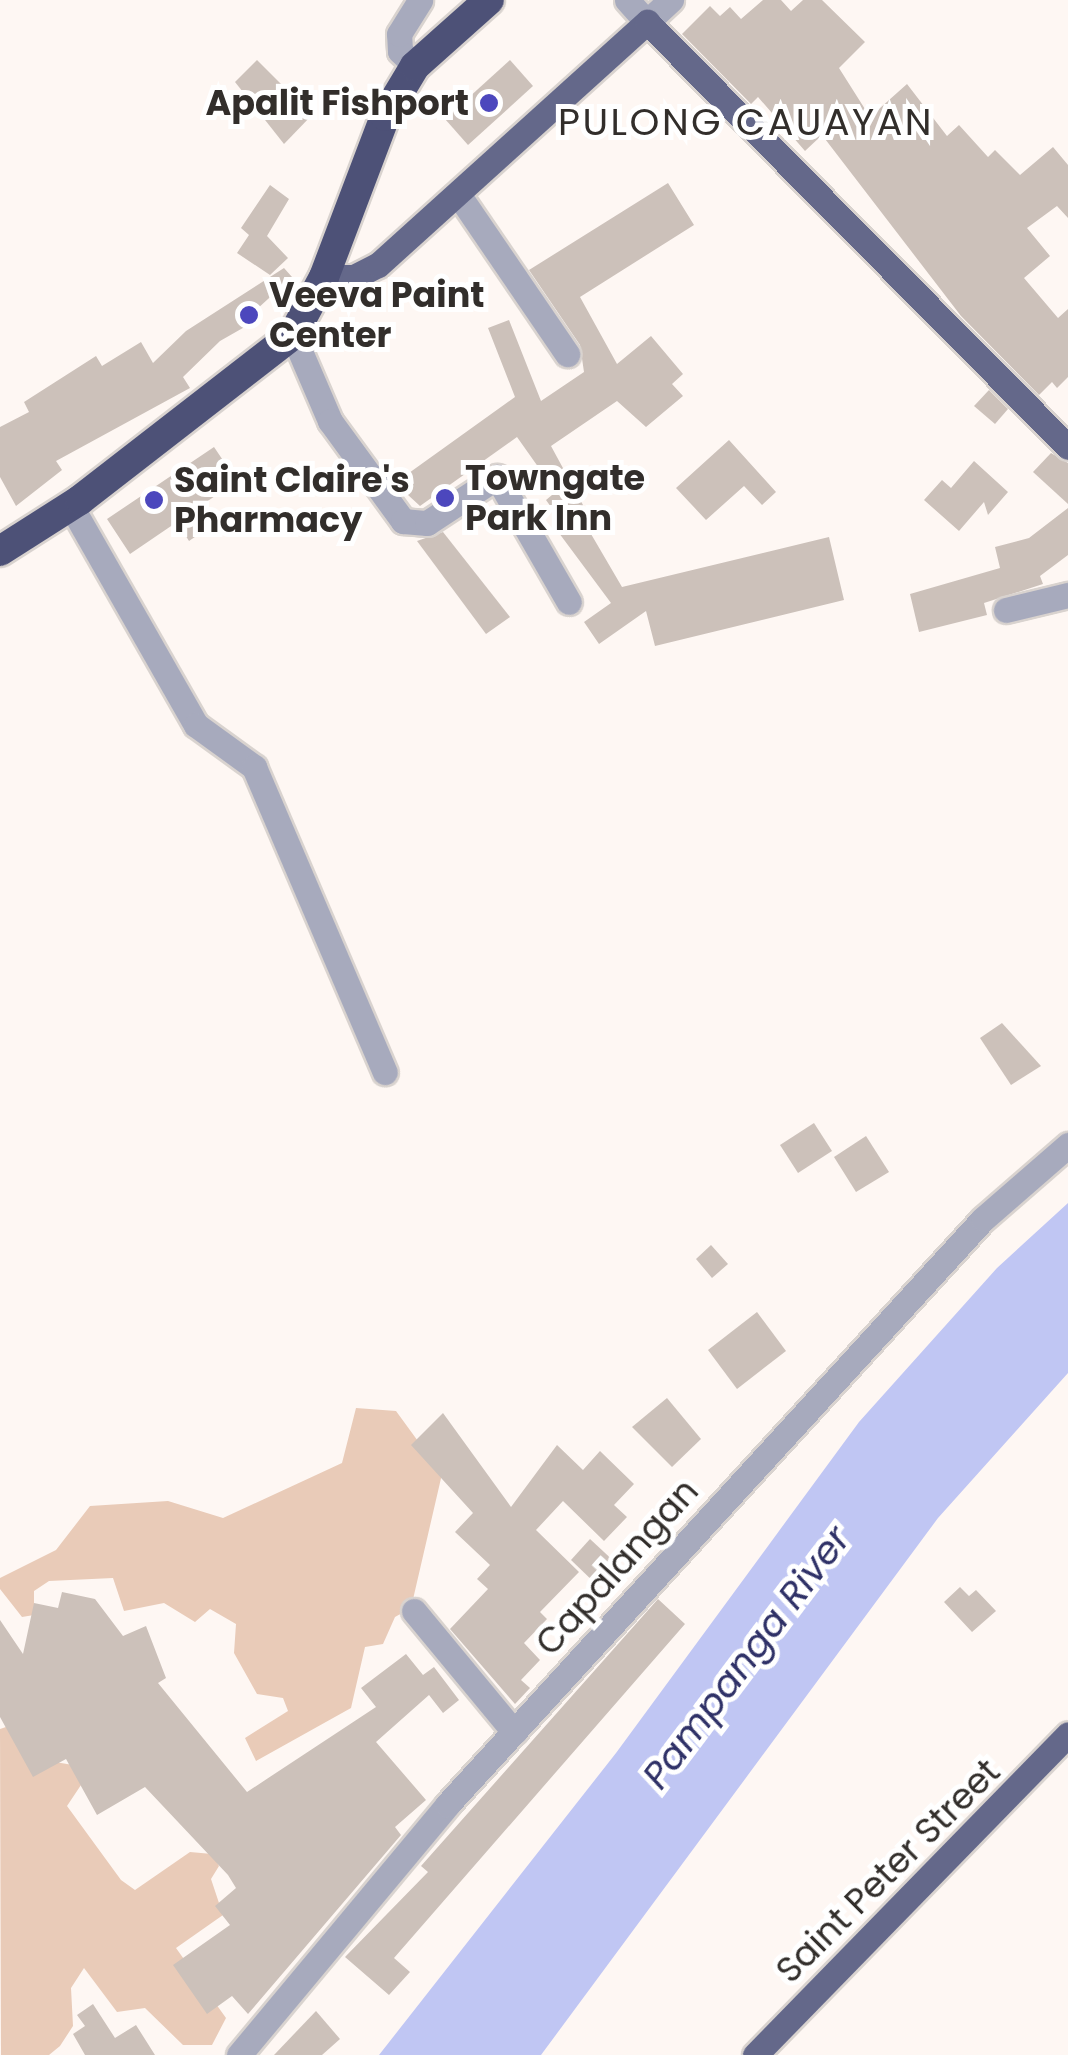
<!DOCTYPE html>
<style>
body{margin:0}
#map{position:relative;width:1068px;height:2055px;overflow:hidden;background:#fef7f3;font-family:Poppins,sans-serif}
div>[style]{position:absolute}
.green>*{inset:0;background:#e9cbb8}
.water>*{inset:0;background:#c0c6f3}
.building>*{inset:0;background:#ccc1ba}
.roads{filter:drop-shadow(2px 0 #d9d3cf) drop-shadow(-2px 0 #d9d3cf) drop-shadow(0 2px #d9d3cf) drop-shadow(0 -2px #d9d3cf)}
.minor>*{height:25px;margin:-12.5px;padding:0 12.5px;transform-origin:12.5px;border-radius:12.5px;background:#a7aabd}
.major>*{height:25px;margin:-12.5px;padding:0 12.5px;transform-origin:12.5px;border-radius:12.5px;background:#64688a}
.highway>*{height:30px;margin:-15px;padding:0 15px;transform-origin:15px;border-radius:15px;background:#4d5177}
.dots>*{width:28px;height:28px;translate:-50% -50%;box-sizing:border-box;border:5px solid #fff;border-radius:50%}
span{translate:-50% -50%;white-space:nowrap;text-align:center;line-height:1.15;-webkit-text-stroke:10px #fff;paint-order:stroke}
.poi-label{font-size:35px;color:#322e2b;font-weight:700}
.right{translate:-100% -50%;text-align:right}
.left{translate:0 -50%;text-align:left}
.street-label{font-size:35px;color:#322e2b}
.neighbourhood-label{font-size:38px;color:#322e2b;letter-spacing:2.5px}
.water-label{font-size:38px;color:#2f3167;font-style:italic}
</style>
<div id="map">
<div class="green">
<div style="clip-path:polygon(356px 1408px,396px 1411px,442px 1474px,411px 1608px,395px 1617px,383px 1644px,365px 1647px,351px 1708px,256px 1761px,245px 1738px,288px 1711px,283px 1698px,257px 1694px,234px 1653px,236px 1624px,210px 1609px,195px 1622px,164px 1603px,124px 1611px,113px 1578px,49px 1581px,34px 1591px,34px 1615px,22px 1617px,0 1589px,0 1578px,56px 1550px,90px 1506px,168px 1501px,223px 1518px,342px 1463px)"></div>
<div style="clip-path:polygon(12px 1725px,49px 1761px,73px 1765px,81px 1785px,67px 1806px,121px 1880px,135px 1890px,190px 1852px,212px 1854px,219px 1866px,211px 1879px,223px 1915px,176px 1948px,226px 2018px,212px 2045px,183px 2045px,145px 2008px,117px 2012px,84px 1968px,71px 1988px,73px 2026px,60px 2046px,49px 2055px,1px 2055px,0 1729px)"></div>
</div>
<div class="water">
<div style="clip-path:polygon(1068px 1203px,1068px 1373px,938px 1518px,541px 2055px,379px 2055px,616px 1753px,859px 1422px,997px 1268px)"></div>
</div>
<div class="building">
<div style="clip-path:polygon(763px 0,781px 0,791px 11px,803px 0,822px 0,865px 42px,839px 68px,870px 117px,907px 84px,947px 136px,959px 125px,988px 157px,995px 150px,1020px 175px,1053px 147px,1068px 165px,1068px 218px,1057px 206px,1027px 228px,1050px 256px,1024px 278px,1058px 318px,1068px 309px,1068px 377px,1057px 388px,1052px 382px,1039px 395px,961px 316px,822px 135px,805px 151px,758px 97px,751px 104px,682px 34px,710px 6px,720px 16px,730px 7px,741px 19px)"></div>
<div style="clip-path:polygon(257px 60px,312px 115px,284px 144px,235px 82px)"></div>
<div style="clip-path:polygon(510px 60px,533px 86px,468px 145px,445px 119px)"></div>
<div style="clip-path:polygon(668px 183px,694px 225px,580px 297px,617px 364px,651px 336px,683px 374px,672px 384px,683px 396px,646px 427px,617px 401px,551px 446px,583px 505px,577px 510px,622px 587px,829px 537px,844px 600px,655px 646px,646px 611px,599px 644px,584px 622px,611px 603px,556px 529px,563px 524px,546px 500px,552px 495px,546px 478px,517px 437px,420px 506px,395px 483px,515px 397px,488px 328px,509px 320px,541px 401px,584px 372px,580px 345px,529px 270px)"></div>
<div style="clip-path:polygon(270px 185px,289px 199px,267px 236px,288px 258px,270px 275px,237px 253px,249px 235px,241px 228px)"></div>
<div style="clip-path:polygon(284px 268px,292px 277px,256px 310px,262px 317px,220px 341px,183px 377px,190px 388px,56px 461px,62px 470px,16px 506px,0 477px,0 427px,29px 412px,24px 402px,96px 356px,102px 366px,141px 342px,153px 363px,186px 331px)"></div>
<div style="clip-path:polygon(989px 390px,1008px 409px,995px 424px,974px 406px)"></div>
<div style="clip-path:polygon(729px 440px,776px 492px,762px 505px,744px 486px,706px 520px,676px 488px)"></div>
<div style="clip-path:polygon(214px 447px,237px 481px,196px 509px,208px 528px,189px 541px,177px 522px,130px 554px,107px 519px)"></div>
<div style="clip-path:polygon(1051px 453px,1068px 463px,1068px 504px,1033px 472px)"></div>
<div style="clip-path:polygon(974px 461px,1008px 492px,988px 515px,984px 502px,959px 531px,924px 500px,942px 480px,951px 488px)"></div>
<div style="clip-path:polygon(1068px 508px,1068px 555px,1040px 576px,1043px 584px,984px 603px,987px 615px,919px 632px,910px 594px,1000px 568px,995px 547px,1029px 538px)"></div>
<div style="clip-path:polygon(443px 532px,510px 617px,486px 634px,417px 541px)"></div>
<div style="clip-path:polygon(1002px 1023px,1041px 1066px,1011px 1085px,980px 1038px)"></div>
<div style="clip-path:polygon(814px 1123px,832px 1151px,798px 1173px,780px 1145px)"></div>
<div style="clip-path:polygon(866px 1136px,889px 1172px,856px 1192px,834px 1157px)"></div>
<div style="clip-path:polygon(711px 1245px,728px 1264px,712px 1278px,696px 1259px)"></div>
<div style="clip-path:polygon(757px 1312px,786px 1351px,737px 1389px,708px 1350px)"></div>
<div style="clip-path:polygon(667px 1398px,701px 1439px,672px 1467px,632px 1427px)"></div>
<div style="clip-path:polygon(443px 1413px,511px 1507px,557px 1445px,583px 1470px,600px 1451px,634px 1484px,614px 1505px,627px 1517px,604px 1541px,563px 1501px,536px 1530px,579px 1572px,540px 1612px,547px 1619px,524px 1643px,540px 1660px,521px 1680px,530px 1688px,515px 1704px,450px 1629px,488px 1589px,477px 1579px,490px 1565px,455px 1532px,473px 1513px,411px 1445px)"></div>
<div style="clip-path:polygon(590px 1539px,618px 1565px,598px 1586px,571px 1560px)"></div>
<div style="clip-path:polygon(960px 1587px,969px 1596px,976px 1590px,996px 1611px,972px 1632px,944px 1602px)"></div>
<div style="clip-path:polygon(62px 1592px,95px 1599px,123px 1636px,146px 1626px,166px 1678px,158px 1683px,247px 1792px,376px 1707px,361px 1688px,406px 1654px,423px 1675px,434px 1667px,459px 1700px,443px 1713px,429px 1695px,376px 1742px,426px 1800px,395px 1827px,401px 1835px,248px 2014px,232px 1996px,207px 2014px,173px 1965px,230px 1925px,215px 1906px,236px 1888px,228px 1875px,145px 1787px,97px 1815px,66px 1759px,33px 1777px,0 1717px,0 1620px,23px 1654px,34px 1603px,58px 1608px)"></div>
<div style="clip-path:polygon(658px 1599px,685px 1624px,394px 1958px,410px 1972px,389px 1995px,345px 1957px,428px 1872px,421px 1866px)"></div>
<div style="clip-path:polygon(93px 2004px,115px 2038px,136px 2025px,155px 2055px,85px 2055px,73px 2034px,85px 2026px,77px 2015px)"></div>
<div style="clip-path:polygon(316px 2011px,340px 2039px,322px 2055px,274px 2055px)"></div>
</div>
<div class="roads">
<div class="minor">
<div style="left:627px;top:0;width:30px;rotate:48deg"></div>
<div style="left:647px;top:22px;width:33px;rotate:-43deg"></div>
<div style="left:415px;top:66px;width:21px;rotate:-135deg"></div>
<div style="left:400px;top:51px;width:17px;rotate:-93deg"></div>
<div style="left:399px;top:34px;width:40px;rotate:-58deg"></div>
<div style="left:458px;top:194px;width:194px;rotate:55.7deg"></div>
<div style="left:293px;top:335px;width:94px;rotate:66.7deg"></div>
<div style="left:330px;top:421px;width:124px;rotate:53.9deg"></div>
<div style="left:403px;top:521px;width:24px;rotate:5deg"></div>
<div style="left:427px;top:523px;width:84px;rotate:-33.3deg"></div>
<div style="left:497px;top:477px;width:144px;rotate:60.1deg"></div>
<div style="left:71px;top:506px;width:252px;rotate:60.3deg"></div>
<div style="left:196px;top:725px;width:72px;rotate:35.9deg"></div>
<div style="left:254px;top:767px;width:332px;rotate:66.8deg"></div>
<div style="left:1006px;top:610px;width:64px;rotate:-13.6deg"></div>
<div style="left:414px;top:1611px;width:157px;rotate:50.4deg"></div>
<div style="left:239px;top:2055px;width:325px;rotate:-50.2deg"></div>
<div style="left:447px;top:1805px;width:794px;rotate:-47.55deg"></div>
<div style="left:983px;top:1219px;width:113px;rotate:-41deg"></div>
</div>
<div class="major">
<div style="left:324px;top:277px;width:30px"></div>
<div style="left:354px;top:277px;width:27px;rotate:-27deg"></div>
<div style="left:378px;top:265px;width:363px;rotate:-42.1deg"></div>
<div style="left:647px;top:22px;width:598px;rotate:45.27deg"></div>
<div style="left:755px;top:2055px;width:448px;rotate:-45.7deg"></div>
</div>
<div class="highway">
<div style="left:0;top:551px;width:95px;rotate:-32.5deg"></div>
<div style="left:80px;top:500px;width:269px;rotate:-37.8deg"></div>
<div style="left:293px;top:335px;width:66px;rotate:-61.9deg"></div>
<div style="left:324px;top:277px;width:172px;rotate:-69.2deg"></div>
<div style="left:385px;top:116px;width:58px;rotate:-59deg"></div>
<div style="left:415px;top:66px;width:99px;rotate:-41.7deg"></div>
</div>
</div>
<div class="dots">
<div style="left:489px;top:103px;background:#4c47bd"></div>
<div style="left:249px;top:315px;background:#4c47bd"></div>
<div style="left:445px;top:498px;background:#4c47bd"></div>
<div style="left:154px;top:500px;background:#4c47bd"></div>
</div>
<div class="poi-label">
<span class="right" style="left:469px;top:103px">Apalit Fishport</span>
<span class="left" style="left:269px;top:315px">Veeva Paint<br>Center</span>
<span class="left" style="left:465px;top:498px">Towngate<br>Park Inn</span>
<span class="left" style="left:174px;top:500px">Saint Claire's<br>Pharmacy</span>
</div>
<div class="street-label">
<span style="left:617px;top:1567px;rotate:-48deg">Capalangan</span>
<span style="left:888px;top:1871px;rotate:-45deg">Saint Peter Street</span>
</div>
<div class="neighbourhood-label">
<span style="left:746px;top:122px">PULONG CAUAYAN</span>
</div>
<div class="water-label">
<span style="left:746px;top:1657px;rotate:-53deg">Pampanga River</span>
</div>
</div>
